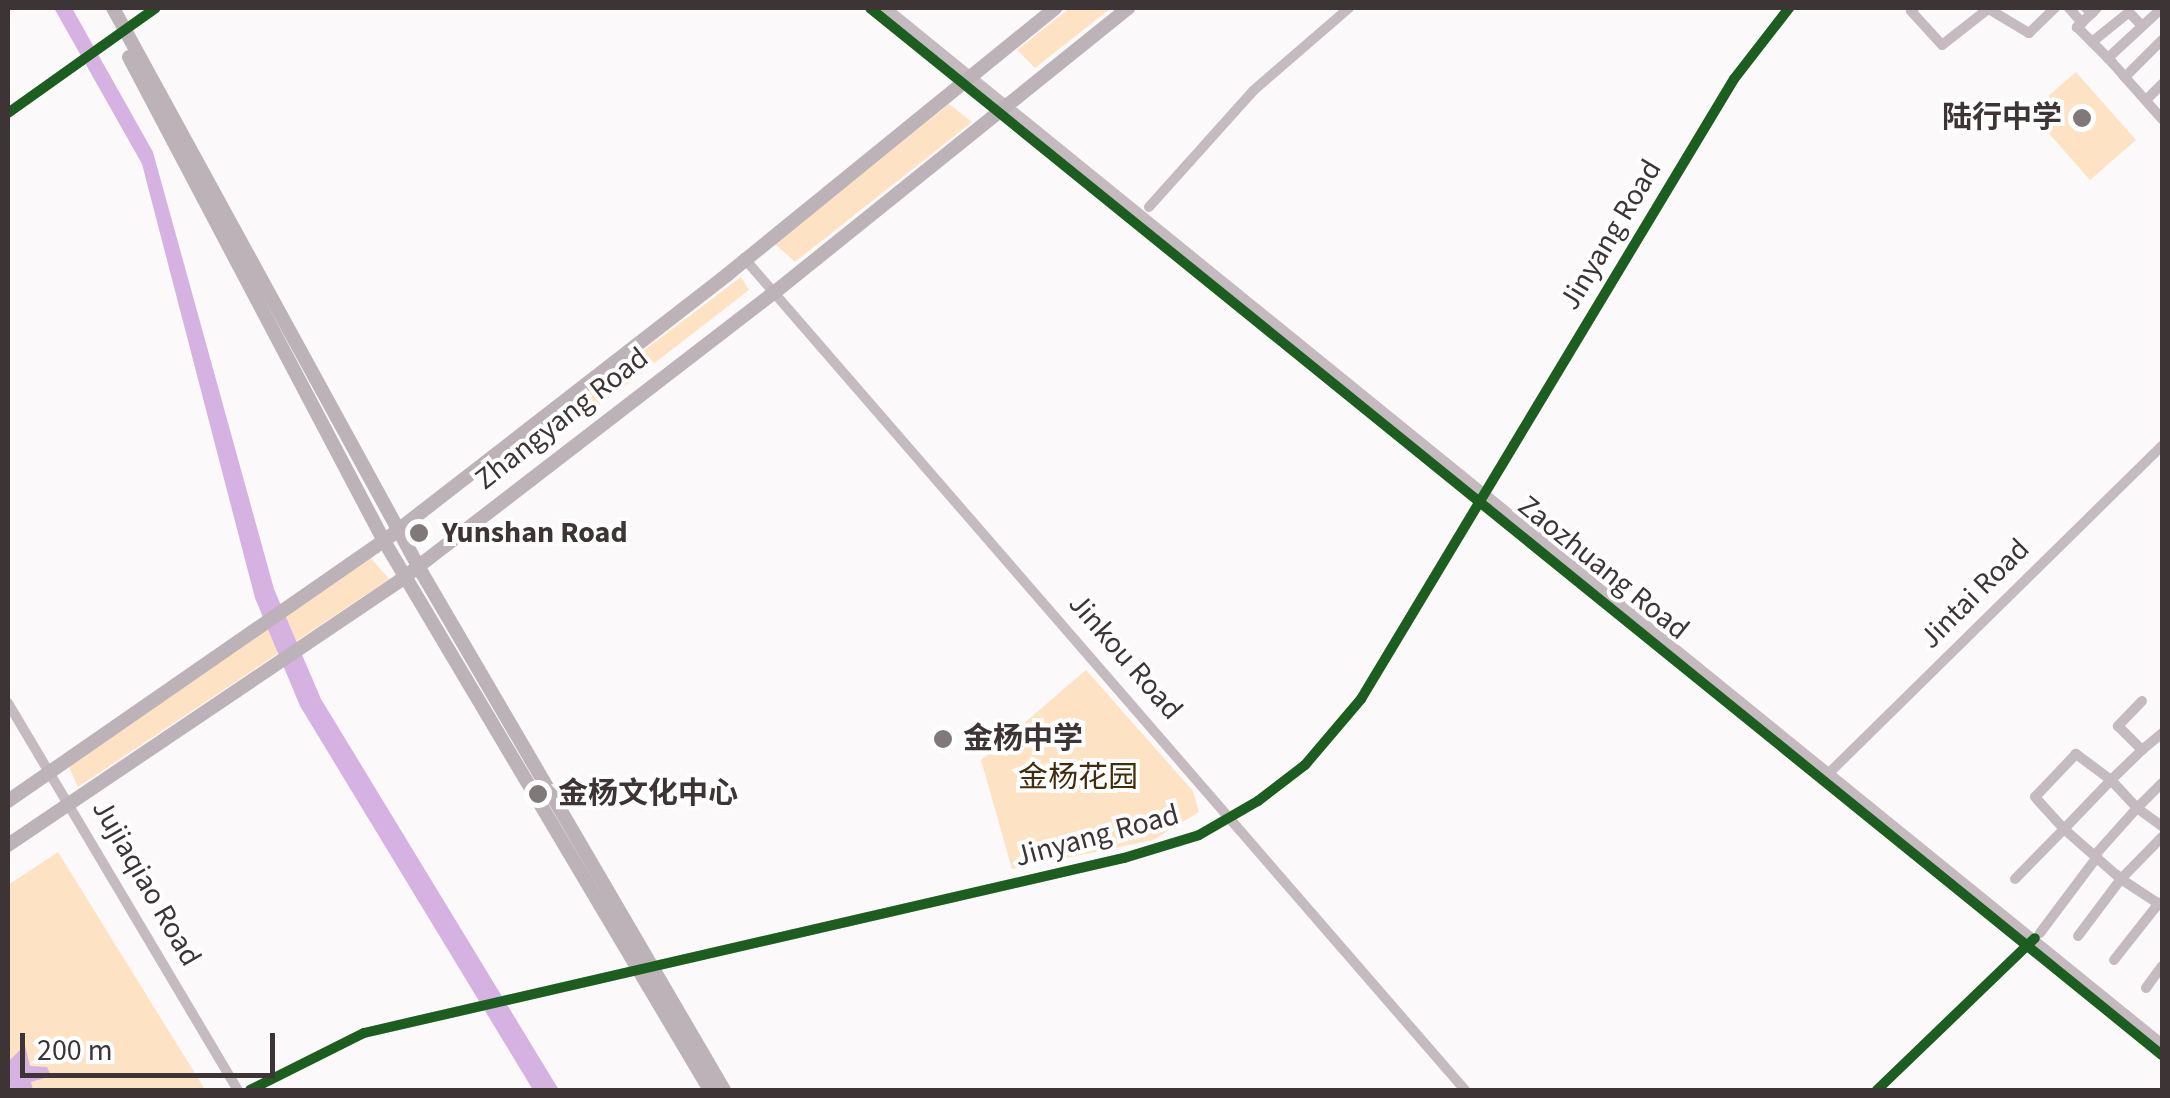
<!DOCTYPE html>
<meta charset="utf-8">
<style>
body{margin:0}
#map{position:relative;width:2170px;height:1098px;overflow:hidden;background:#fcf9fa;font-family:"Source Sans 3","Noto Sans SC",sans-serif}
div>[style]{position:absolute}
.green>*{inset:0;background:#fde3c3}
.water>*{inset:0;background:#d5b2e2}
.minor>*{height:10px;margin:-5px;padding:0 5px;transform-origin:5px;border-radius:5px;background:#c5babf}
.major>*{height:14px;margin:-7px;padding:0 7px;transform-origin:7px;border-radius:7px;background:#bcb2b7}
.cycleway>*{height:10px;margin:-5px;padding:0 5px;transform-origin:5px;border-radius:5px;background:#1b5e20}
.dots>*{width:28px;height:28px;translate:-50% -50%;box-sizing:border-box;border:5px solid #fff;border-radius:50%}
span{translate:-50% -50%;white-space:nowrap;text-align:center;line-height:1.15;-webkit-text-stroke:8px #fff;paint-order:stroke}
.poi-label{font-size:30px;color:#3d3435;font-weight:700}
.right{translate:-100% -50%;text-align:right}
.left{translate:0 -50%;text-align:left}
.street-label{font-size:30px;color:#3d3435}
.park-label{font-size:30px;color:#412c0c}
.frame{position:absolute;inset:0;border:10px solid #3d3435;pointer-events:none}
.scale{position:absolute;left:20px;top:1033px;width:255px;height:45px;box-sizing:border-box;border:5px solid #3d3435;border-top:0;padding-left:12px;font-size:30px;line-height:35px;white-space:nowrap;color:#3d3435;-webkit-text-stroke:8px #fff;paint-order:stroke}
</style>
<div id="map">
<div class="green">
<div style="clip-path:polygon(1070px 8px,1111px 8px,1035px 68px,1017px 50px)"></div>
<div style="clip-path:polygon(2076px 72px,2136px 140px,2090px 180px,2030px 112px)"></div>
<div style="clip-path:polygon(949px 104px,972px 122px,795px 262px,775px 244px)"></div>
<div style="clip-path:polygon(741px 277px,749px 290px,573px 426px,561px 413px)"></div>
<div style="clip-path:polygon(370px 557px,389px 579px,78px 787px,68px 765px)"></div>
<div style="clip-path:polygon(1086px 670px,1193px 791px,1199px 812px,1153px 840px,1012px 869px,981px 760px)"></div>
<div style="clip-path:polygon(58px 852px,204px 1088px,8px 1090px,8px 885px)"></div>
</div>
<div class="water">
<div style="clip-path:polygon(54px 8px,72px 8px,153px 152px,274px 589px,321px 699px,559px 1090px,533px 1090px,300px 706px,255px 598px,142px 164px)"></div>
<div style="clip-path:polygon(25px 1045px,30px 1066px,47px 1067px,51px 1076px,31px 1082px,33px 1090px,15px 1090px,8px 1086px,8px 1062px)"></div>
</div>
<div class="minor">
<div style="left:870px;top:8px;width:1663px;rotate:39.02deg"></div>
<div style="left:886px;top:8px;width:1644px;rotate:39.07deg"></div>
<div style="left:1914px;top:8px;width:4px;rotate:135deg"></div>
<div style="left:1911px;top:11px;width:46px;rotate:47.6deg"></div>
<div style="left:1942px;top:45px;width:58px;rotate:-38deg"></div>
<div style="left:1987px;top:8px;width:49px;rotate:30.8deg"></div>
<div style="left:2029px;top:33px;width:36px;rotate:-44deg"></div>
<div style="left:2069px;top:8px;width:20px;rotate:49deg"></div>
<div style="left:2086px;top:8px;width:8px;rotate:40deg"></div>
<div style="left:2092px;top:13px;width:7px;rotate:-45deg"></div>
<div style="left:2162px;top:8px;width:74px;rotate:137.2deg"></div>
<div style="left:2108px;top:58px;width:25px;rotate:48deg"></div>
<div style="left:2125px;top:77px;width:52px;rotate:-45deg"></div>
<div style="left:2092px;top:13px;width:21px;rotate:137deg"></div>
<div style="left:2077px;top:27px;width:49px;rotate:45deg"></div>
<div style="left:2092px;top:42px;width:48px;rotate:-39deg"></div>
<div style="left:2129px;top:12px;width:19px;rotate:47deg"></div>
<div style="left:2123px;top:75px;width:59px;rotate:48.4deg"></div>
<div style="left:2146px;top:100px;width:23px;rotate:-45deg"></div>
<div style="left:8px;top:113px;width:181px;rotate:-35.4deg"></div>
<div style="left:1149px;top:207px;width:157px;rotate:-48.1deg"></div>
<div style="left:1254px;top:90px;width:125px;rotate:-40.8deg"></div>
<div style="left:744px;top:258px;width:1101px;rotate:49.09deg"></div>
<div style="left:2142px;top:701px;width:35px;rotate:134deg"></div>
<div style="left:2118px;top:726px;width:34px;rotate:45deg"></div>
<div style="left:2142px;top:750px;width:43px;rotate:135.9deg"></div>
<div style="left:2111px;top:780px;width:44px;rotate:-143.4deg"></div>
<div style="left:2076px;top:754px;width:59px;rotate:133.6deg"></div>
<div style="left:2035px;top:797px;width:43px;rotate:47.8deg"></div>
<div style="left:2064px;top:829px;width:68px;rotate:-46.2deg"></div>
<div style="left:2111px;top:780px;width:38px;rotate:47deg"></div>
<div style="left:2137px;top:808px;width:35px;rotate:-45deg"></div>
<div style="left:8px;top:703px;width:450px;rotate:59.3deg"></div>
<div style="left:2142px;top:750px;width:26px;rotate:-40deg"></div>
<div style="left:1828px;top:774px;width:468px;rotate:-44.5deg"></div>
<div style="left:2095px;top:855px;width:63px;rotate:-48.2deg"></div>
<div style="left:2137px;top:808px;width:31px;rotate:36deg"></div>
<div style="left:2015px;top:879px;width:70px;rotate:-45.6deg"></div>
<div style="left:2064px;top:829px;width:76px;rotate:41.3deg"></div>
<div style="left:2121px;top:879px;width:59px;rotate:-45.7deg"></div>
<div style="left:2121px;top:879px;width:49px;rotate:33.4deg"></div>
<div style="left:2040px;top:933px;width:95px;rotate:-53.1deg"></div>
<div style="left:2078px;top:936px;width:71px;rotate:-53deg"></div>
<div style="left:2121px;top:879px;width:6px;rotate:-135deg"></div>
<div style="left:2114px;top:960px;width:73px;rotate:-51.7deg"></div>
<div style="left:2146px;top:988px;width:27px;rotate:-54deg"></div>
<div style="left:250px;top:1090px;width:127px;rotate:-26.6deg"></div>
<div style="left:364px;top:1033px;width:780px;rotate:-12.97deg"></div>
<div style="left:1124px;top:858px;width:78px;rotate:-17deg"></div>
<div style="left:1199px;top:835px;width:68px;rotate:-30deg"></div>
<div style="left:1258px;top:801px;width:59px;rotate:-37.5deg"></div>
<div style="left:1305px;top:765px;width:87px;rotate:-49.7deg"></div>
<div style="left:1361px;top:699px;width:724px;rotate:-58.97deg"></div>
<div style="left:1734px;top:79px;width:90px;rotate:-52.2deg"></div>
<div style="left:1877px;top:1090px;width:214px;rotate:-43.9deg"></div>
</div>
<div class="major">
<div style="left:113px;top:8px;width:644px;rotate:61.33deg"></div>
<div style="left:422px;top:573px;width:599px;rotate:59.71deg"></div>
<div style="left:129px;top:57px;width:547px;rotate:62.22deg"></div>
<div style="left:384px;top:541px;width:638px;rotate:59.3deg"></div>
<div style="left:8px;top:801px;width:457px;rotate:-34.7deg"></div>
<div style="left:384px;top:541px;width:435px;rotate:-37.8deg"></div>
<div style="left:728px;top:274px;width:422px;rotate:-39.1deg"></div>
<div style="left:8px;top:845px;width:475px;rotate:-34deg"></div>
<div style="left:402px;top:579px;width:471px;rotate:-37.6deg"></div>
<div style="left:775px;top:292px;width:453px;rotate:-38.8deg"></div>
</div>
<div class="cycleway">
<div style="left:870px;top:8px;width:1663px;rotate:39.02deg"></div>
<div style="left:8px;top:113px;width:181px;rotate:-35.4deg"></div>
<div style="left:250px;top:1090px;width:127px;rotate:-26.6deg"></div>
<div style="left:364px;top:1033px;width:780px;rotate:-12.97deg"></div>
<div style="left:1124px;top:858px;width:78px;rotate:-17deg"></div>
<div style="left:1199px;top:835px;width:68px;rotate:-30deg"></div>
<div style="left:1258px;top:801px;width:59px;rotate:-37.5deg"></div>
<div style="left:1305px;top:765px;width:87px;rotate:-49.7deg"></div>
<div style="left:1361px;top:699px;width:724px;rotate:-58.97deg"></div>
<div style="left:1734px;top:79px;width:90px;rotate:-52.2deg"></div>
<div style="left:1877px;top:1090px;width:219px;rotate:-43.9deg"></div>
</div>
<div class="dots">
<div style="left:2082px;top:118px;background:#80797a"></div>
<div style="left:419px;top:533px;background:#80797a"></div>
<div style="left:943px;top:739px;background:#80797a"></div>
<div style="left:538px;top:794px;background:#80797a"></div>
</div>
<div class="poi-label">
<span class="right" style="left:2062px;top:118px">陆行中学</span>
<span class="left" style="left:442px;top:533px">Yunshan Road</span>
<span class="left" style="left:963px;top:739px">金杨中学</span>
<span class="left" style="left:558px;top:794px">金杨文化中心</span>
</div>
<div class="street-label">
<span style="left:1611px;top:235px;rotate:-59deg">Jinyang Road</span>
<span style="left:562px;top:419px;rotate:-38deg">Zhangyang Road</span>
<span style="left:1603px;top:568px;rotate:39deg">Zaozhuang Road</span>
<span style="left:1975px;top:594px;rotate:-45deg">Jintai Road</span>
<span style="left:1125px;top:657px;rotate:49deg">Jinkou Road</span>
<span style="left:1097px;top:836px;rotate:-15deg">Jinyang Road</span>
<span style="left:146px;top:883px;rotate:60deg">Jujiaqiao Road</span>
</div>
<div class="park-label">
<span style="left:1078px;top:778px">金杨花园</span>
</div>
<div class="frame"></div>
<div class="scale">200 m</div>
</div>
